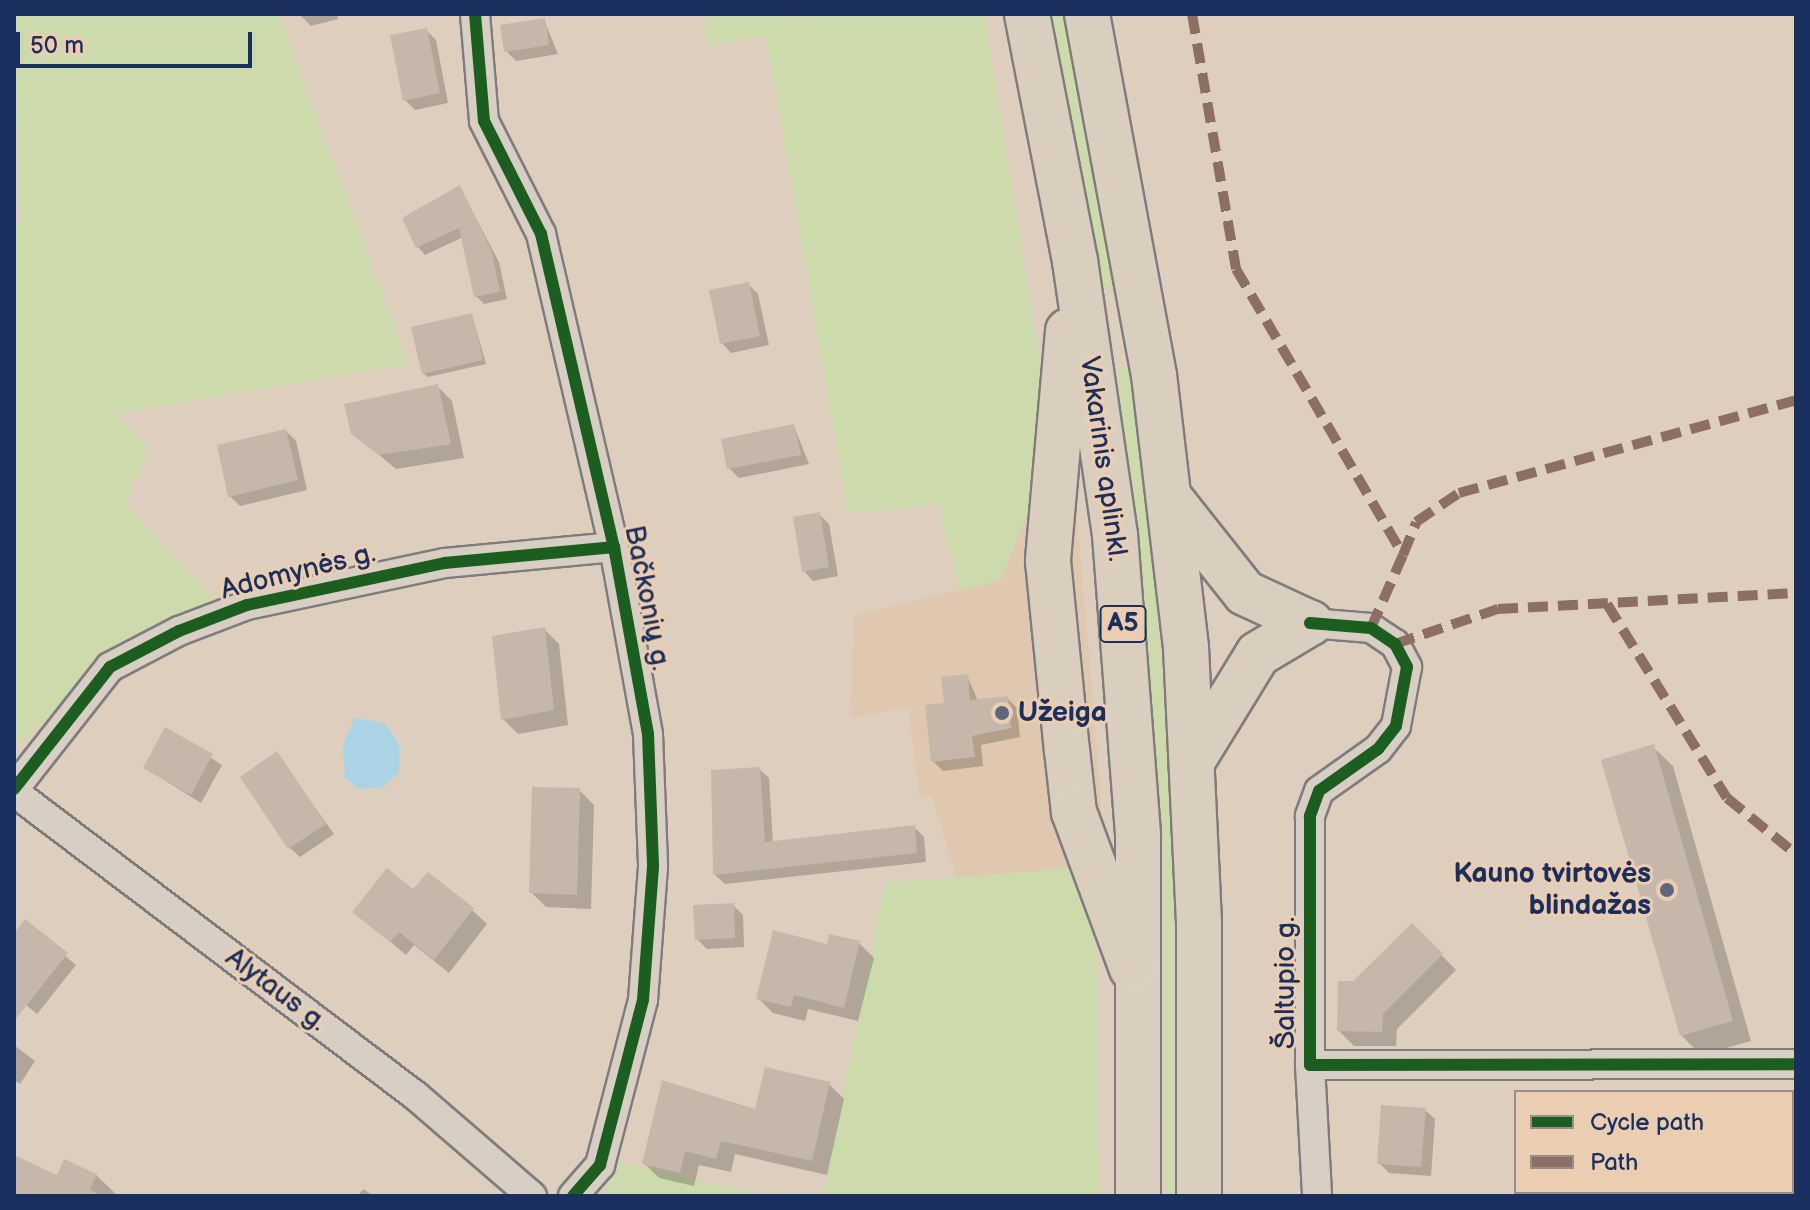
<!DOCTYPE html>
<meta charset="utf-8">
<style>
body{margin:0}
#map{position:relative;width:1810px;height:1210px;overflow:hidden;background:#decebe;font-family:"Balsamiq Sans",sans-serif}
div>[style]{position:absolute}
.built>*{inset:0;background:#dfc7b0}
.green>*{inset:0;background:#ccdaac}
.water>*{inset:0;background:#abd3e6}
.shadow>*{inset:0;background:#0003}
.building>*{inset:0;background:#c5b8ab}
.roads{filter:drop-shadow(2px 0 #7f7c7d) drop-shadow(-2px 0 #7f7c7d) drop-shadow(0 2px #7f7c7d) drop-shadow(0 -2px #7f7c7d)}
.street>*{height:28px;margin:-14px;padding:0 14px;transform-origin:14px;border-radius:14px;background:#d9cec3}
.highway>*{height:44px;margin:-22px;padding:0 22px;transform-origin:22px;border-radius:22px;background:#dacfbf}
.quiet>*{height:10px;margin-top:-5px;transform-origin:0;background:repeating-linear-gradient(90deg,#8d6e63 0 20px,transparent 0 30px)}
.cycleway>*{height:12px;margin:-6px;padding:0 6px;transform-origin:6px;border-radius:6px;background:#1b5e20}
.dots>*{width:22px;height:22px;translate:-50% -50%;box-sizing:border-box;border:4px solid #ebceb1;border-radius:50%}
span{translate:-50% -50%;white-space:nowrap;text-align:center;line-height:1.15;-webkit-text-stroke:6px #ebceb1;paint-order:stroke}
.shield-label span{padding:2px 6px;background:#ebceb1;border:2px solid;border-radius:6px;-webkit-text-stroke-width:0}
.shield-label{font-size:26px;color:#1b2f5e;font-weight:700}
.street-label{font-size:28px;color:#1b2f5e}
.poi-label{font-size:28px;color:#1b2f5e;font-weight:700}
.left{translate:0 -50%;text-align:left}
.right{translate:-100% -50%;text-align:right}
.frame{position:absolute;inset:0;border:16px solid #1b2f5e;pointer-events:none}
.legend{position:absolute;left:1514px;top:1090px;width:280px;height:104px;box-sizing:border-box;background:#ebceb1;border:2px solid #988e90;margin:0;padding:10px 14px;list-style:none;font-size:24px;color:#1b2f5e}
.legend li{display:flex;align-items:center;gap:16px;height:40px}
.legend b{width:40px;border:2px solid #988e90}
.scale{position:absolute;left:16px;top:32px;width:236px;height:36px;box-sizing:border-box;border:4px solid #1b2f5e;border-top:0;padding-left:10px;font-size:24px;line-height:28px;white-space:nowrap;color:#1b2f5e;-webkit-text-stroke:6px #ebceb1;paint-order:stroke}
</style>
<div id="map">
<div class="built">
<div style="clip-path:polygon(1074px 482px,1104px 838px,1075px 868px,956px 877px,932px 796px,919px 797px,909px 708px,851px 717px,854px 616px,1001px 580px,1039px 484px)"></div>
</div>
<div class="green">
<div style="clip-path:polygon(14px 14px,279px 14px,408px 364px,116px 414px,149px 449px,125px 504px,215px 600px,131px 638px,14px 749px,14px 225px,20px 223px)"></div>
<div style="clip-path:polygon(704px 14px,793px 14px,798px 21px,804px 14px,984px 14px,1047px 406px,1039px 484px,1001px 580px,959px 591px,939px 505px,848px 513px,766px 36px,708px 46px)"></div>
<div style="clip-path:polygon(1049px 14px,1065px 14px,1123px 286px,1103px 290px)"></div>
<div style="clip-path:polygon(1136px 366px,1177px 850px,1179px 1196px,1165px 1196px,1164px 848px,1118px 371px)"></div>
<div style="clip-path:polygon(1075px 868px,1090px 893px,1098px 969px,1099px 1196px,823px 1196px,885px 883px)"></div>
<div style="clip-path:polygon(615px 1161px,769px 1196px,606px 1196px)"></div>
</div>
<div class="water">
<div style="clip-path:polygon(355px 718px,384px 723px,400px 746px,399px 772px,383px 787px,359px 789px,345px 778px,343px 744px)"></div>
</div>
<div class="shadow">
<div style="clip-path:polygon(299px 14px,337px 14px,338px 19px,311px 26px)"></div>
<div style="clip-path:polygon(544px 20px,558px 54px,516px 61px,506px 51px)"></div>
<div style="clip-path:polygon(426px 30px,436px 40px,448px 103px,415px 110px,405px 100px)"></div>
<div style="clip-path:polygon(460px 188px,499px 262px,507px 299px,484px 304px,476px 296px,463px 237px,425px 255px,417px 246px)"></div>
<div style="clip-path:polygon(748px 284px,758px 294px,769px 345px,731px 353px,722px 343px)"></div>
<div style="clip-path:polygon(472px 315px,486px 364px,428px 377px,423px 373px)"></div>
<div style="clip-path:polygon(437px 386px,452px 401px,464px 458px,396px 469px,353px 433px)"></div>
<div style="clip-path:polygon(794px 426px,809px 464px,739px 478px,729px 468px)"></div>
<div style="clip-path:polygon(286px 431px,296px 441px,307px 490px,240px 506px,230px 496px)"></div>
<div style="clip-path:polygon(820px 515px,829px 524px,838px 576px,813px 581px,804px 571px)"></div>
<div style="clip-path:polygon(544px 629px,559px 644px,568px 725px,518px 734px,503px 719px)"></div>
<div style="clip-path:polygon(967px 676px,978px 701px,1007px 698px,1017px 708px,1020px 737px,981px 745px,983px 766px,943px 771px,933px 761px,946px 705px)"></div>
<div style="clip-path:polygon(166px 730px,222px 765px,201px 803px,145px 768px)"></div>
<div style="clip-path:polygon(1653px 747px,1673px 766px,1751px 1041px,1701px 1055px,1681px 1035px)"></div>
<div style="clip-path:polygon(277px 754px,334px 834px,300px 857px,290px 848px)"></div>
<div style="clip-path:polygon(759px 769px,769px 778px,773px 843px,914px 827px,924px 837px,926px 862px,725px 884px,715px 875px)"></div>
<div style="clip-path:polygon(579px 790px,594px 805px,591px 909px,546px 907px,531px 892px)"></div>
<div style="clip-path:polygon(414px 892px,472px 910px,487px 924px,449px 973px,414px 945px,406px 955px,355px 912px)"></div>
<div style="clip-path:polygon(733px 905px,743px 915px,744px 947px,707px 949px,697px 939px)"></div>
<div style="clip-path:polygon(25px 922px,76px 965px,37px 1014px,14px 995px,14px 936px)"></div>
<div style="clip-path:polygon(1412px 925px,1456px 970px,1397px 1029px,1396px 1046px,1354px 1046px,1339px 1031px,1354px 983px)"></div>
<div style="clip-path:polygon(859px 943px,874px 958px,858px 1021px,808px 1009px,805px 1021px,773px 1013px,758px 998px)"></div>
<div style="clip-path:polygon(14px 1045px,35px 1061px,20px 1084px,14px 1080px)"></div>
<div style="clip-path:polygon(829px 1084px,844px 1099px,827px 1175px,735px 1154px,731px 1172px,699px 1165px,694px 1186px,659px 1178px,644px 1163px)"></div>
<div style="clip-path:polygon(1425px 1110px,1435px 1119px,1431px 1176px,1389px 1173px,1379px 1163px)"></div>
<div style="clip-path:polygon(14px 1163px,58px 1177px,96px 1175px,118px 1196px,14px 1196px)"></div>
<div style="clip-path:polygon(363px 1189px,374px 1196px,358px 1196px)"></div>
</div>
<div class="building">
<div style="clip-path:polygon(545px 18px,549px 45px,504px 52px,500px 25px)"></div>
<div style="clip-path:polygon(427px 28px,440px 93px,403px 101px,390px 35px)"></div>
<div style="clip-path:polygon(460px 185px,492px 252px,500px 292px,474px 297px,459px 228px,416px 248px,402px 218px)"></div>
<div style="clip-path:polygon(749px 282px,760px 336px,720px 344px,709px 290px)"></div>
<div style="clip-path:polygon(472px 313px,483px 360px,422px 374px,411px 327px)"></div>
<div style="clip-path:polygon(438px 384px,451px 444px,379px 455px,351px 434px,344px 404px)"></div>
<div style="clip-path:polygon(794px 424px,801px 455px,727px 469px,721px 439px)"></div>
<div style="clip-path:polygon(286px 429px,298px 480px,228px 497px,217px 445px)"></div>
<div style="clip-path:polygon(820px 512px,829px 567px,802px 572px,793px 517px)"></div>
<div style="clip-path:polygon(545px 627px,554px 710px,501px 720px,492px 636px)"></div>
<div style="clip-path:polygon(968px 674px,970px 700px,1008px 696px,1011px 728px,972px 736px,975px 757px,931px 762px,925px 705px,944px 703px,941px 677px)"></div>
<div style="clip-path:polygon(165px 727px,213px 754px,191px 795px,143px 768px)"></div>
<div style="clip-path:polygon(1654px 744px,1733px 1021px,1680px 1036px,1601px 760px)"></div>
<div style="clip-path:polygon(277px 751px,326px 824px,288px 849px,240px 777px)"></div>
<div style="clip-path:polygon(760px 767px,765px 842px,915px 825px,917px 853px,713px 875px,711px 770px)"></div>
<div style="clip-path:polygon(532px 787px,580px 788px,577px 895px,529px 893px)"></div>
<div style="clip-path:polygon(387px 868px,413px 889px,428px 872px,474px 908px,434px 960px,399px 932px,390px 942px,352px 912px)"></div>
<div style="clip-path:polygon(734px 903px,735px 938px,695px 940px,693px 905px)"></div>
<div style="clip-path:polygon(25px 919px,68px 953px,14px 1021px,14px 933px)"></div>
<div style="clip-path:polygon(1412px 923px,1443px 954px,1383px 1014px,1382px 1032px,1337px 1031px,1338px 981px,1353px 981px)"></div>
<div style="clip-path:polygon(773px 930px,827px 944px,829px 934px,860px 941px,844px 1008px,794px 995px,791px 1007px,756px 999px)"></div>
<div style="clip-path:polygon(765px 1067px,830px 1082px,812px 1161px,721px 1141px,716px 1159px,685px 1151px,680px 1173px,642px 1164px,662px 1080px,755px 1109px)"></div>
<div style="clip-path:polygon(1381px 1105px,1426px 1108px,1421px 1167px,1377px 1164px)"></div>
<div style="clip-path:polygon(14px 1155px,57px 1175px,64px 1159px,97px 1174px,90px 1190px,103px 1196px,14px 1196px)"></div>
</div>
<div class="roads">
<div class="street">
<div style="left:475px;top:14px;width:107px;rotate:85.2deg"></div>
<div style="left:484px;top:121px;width:127px;rotate:63.2deg"></div>
<div style="left:541px;top:234px;width:321px;rotate:76.9deg"></div>
<div style="left:614px;top:547px;width:190px;rotate:79.7deg"></div>
<div style="left:648px;top:734px;width:133px;rotate:87.8deg"></div>
<div style="left:653px;top:867px;width:133px;rotate:94.3deg"></div>
<div style="left:643px;top:1000px;width:171px;rotate:104.6deg"></div>
<div style="left:600px;top:1165px;width:41px;rotate:131.1deg"></div>
<div style="left:1310px;top:623px;width:61px;rotate:4.7deg"></div>
<div style="left:1371px;top:628px;width:29px;rotate:34deg"></div>
<div style="left:1395px;top:644px;width:26px;rotate:62deg"></div>
<div style="left:1407px;top:667px;width:60px;rotate:100.6deg"></div>
<div style="left:1396px;top:726px;width:29px;rotate:128deg"></div>
<div style="left:1378px;top:749px;width:72px;rotate:144.6deg"></div>
<div style="left:1319px;top:791px;width:27px;rotate:110deg"></div>
<div style="left:1310px;top:816px;width:249px;rotate:90deg"></div>
<div style="left:1310px;top:1065px;width:486px;rotate:-0.1deg"></div>
<div style="left:14px;top:789px;width:155px;rotate:-51.8deg"></div>
<div style="left:110px;top:667px;width:78px;rotate:-27.6deg"></div>
<div style="left:179px;top:631px;width:73px;rotate:-20.9deg"></div>
<div style="left:247px;top:605px;width:202px;rotate:-12deg"></div>
<div style="left:445px;top:563px;width:170px;rotate:-5.4deg"></div>
<div style="left:14px;top:792px;width:504px;rotate:37.1deg"></div>
<div style="left:416px;top:1096px;width:153px;rotate:40.8deg"></div>
<div style="left:1310px;top:1065px;width:131px;rotate:86.9deg"></div>
</div>
<div class="highway">
<div style="left:1027px;top:14px;width:252px;rotate:79deg"></div>
<div style="left:1075px;top:261px;width:277px;rotate:81.7deg"></div>
<div style="left:1115px;top:535px;width:302px;rotate:85.6deg"></div>
<div style="left:1138px;top:836px;width:360px;rotate:90deg"></div>
<div style="left:1087px;top:14px;width:367px;rotate:79.5deg"></div>
<div style="left:1154px;top:375px;width:274px;rotate:83.3deg"></div>
<div style="left:1186px;top:647px;width:274px;rotate:87.3deg"></div>
<div style="left:1199px;top:921px;width:275px;rotate:90deg"></div>
<div style="left:1068px;top:331px;width:231px;rotate:95deg"></div>
<div style="left:1048px;top:561px;width:190px;rotate:84.3deg"></div>
<div style="left:1067px;top:750px;width:62px;rotate:83.6deg"></div>
<div style="left:1074px;top:812px;width:167px;rotate:69.7deg"></div>
<div style="left:1172px;top:501px;width:117px;rotate:51.6deg"></div>
<div style="left:1245px;top:593px;width:72px;rotate:24.8deg"></div>
<div style="left:1193px;top:760px;width:124px;rotate:-58.5deg"></div>
<div style="left:1258px;top:654px;width:61px;rotate:-30.8deg"></div>
</div>
</div>
<div class="quiet">
<div style="left:1192px;top:14px;width:259px;rotate:80.2deg"></div>
<div style="left:1236px;top:269px;width:331px;rotate:59.7deg"></div>
<div style="left:1403px;top:555px;width:80px;rotate:113.7deg"></div>
<div style="left:1403px;top:555px;width:35px;rotate:-68deg"></div>
<div style="left:1416px;top:522px;width:52px;rotate:-34deg"></div>
<div style="left:1459px;top:493px;width:350px;rotate:-15.4deg"></div>
<div style="left:1607px;top:604px;width:228px;rotate:58.3deg"></div>
<div style="left:1727px;top:798px;width:89px;rotate:39.1deg"></div>
<div style="left:1395px;top:644px;width:109px;rotate:-18.8deg"></div>
<div style="left:1498px;top:609px;width:298px;rotate:-3.1deg"></div>
</div>
<div class="cycleway">
<div style="left:475px;top:14px;width:107px;rotate:85.2deg"></div>
<div style="left:484px;top:121px;width:127px;rotate:63.2deg"></div>
<div style="left:541px;top:234px;width:321px;rotate:76.9deg"></div>
<div style="left:614px;top:547px;width:190px;rotate:79.7deg"></div>
<div style="left:648px;top:734px;width:133px;rotate:87.8deg"></div>
<div style="left:653px;top:867px;width:133px;rotate:94.3deg"></div>
<div style="left:643px;top:1000px;width:171px;rotate:104.6deg"></div>
<div style="left:600px;top:1165px;width:41px;rotate:131.1deg"></div>
<div style="left:1310px;top:623px;width:61px;rotate:4.7deg"></div>
<div style="left:1371px;top:628px;width:29px;rotate:34deg"></div>
<div style="left:1395px;top:644px;width:26px;rotate:62deg"></div>
<div style="left:1407px;top:667px;width:60px;rotate:100.6deg"></div>
<div style="left:1396px;top:726px;width:29px;rotate:128deg"></div>
<div style="left:1378px;top:749px;width:72px;rotate:144.6deg"></div>
<div style="left:1319px;top:791px;width:27px;rotate:110deg"></div>
<div style="left:1310px;top:816px;width:249px;rotate:90deg"></div>
<div style="left:1310px;top:1065px;width:486px;rotate:-0.1deg"></div>
<div style="left:14px;top:789px;width:155px;rotate:-51.8deg"></div>
<div style="left:110px;top:667px;width:78px;rotate:-27.6deg"></div>
<div style="left:179px;top:631px;width:73px;rotate:-20.9deg"></div>
<div style="left:247px;top:605px;width:202px;rotate:-12deg"></div>
<div style="left:445px;top:563px;width:170px;rotate:-5.4deg"></div>
</div>
<div class="dots">
<div style="left:1002px;top:713px;background:#5f6780"></div>
<div style="left:1667px;top:890px;background:#5f6780"></div>
</div>
<div class="shield-label">
<span style="left:1123px;top:624px">A5</span>
</div>
<div class="street-label">
<span style="left:1103px;top:459px;rotate:82deg">Vakarinis aplinkl.</span>
<span style="left:298px;top:572px;rotate:-14deg">Adomynės g.</span>
<span style="left:647px;top:598px;rotate:79deg">Bačkonių g.</span>
<span style="left:1286px;top:983px;rotate:-90deg">Šaltupio g.</span>
<span style="left:276px;top:990px;rotate:37deg">Alytaus g.</span>
</div>
<div class="poi-label">
<span class="left" style="left:1018px;top:713px">Užeiga</span>
<span class="right" style="left:1651px;top:890px">Kauno tvirtovės<br>blindažas</span>
</div>
<div class="frame"></div>
<ul class="legend">
<li><b style="height:10px;background:#1b5e20"></b>Cycle path</li>
<li><b style="height:10px;background:#8d6e63"></b>Path</li>
</ul>
<div class="scale">50 m</div>
</div>
